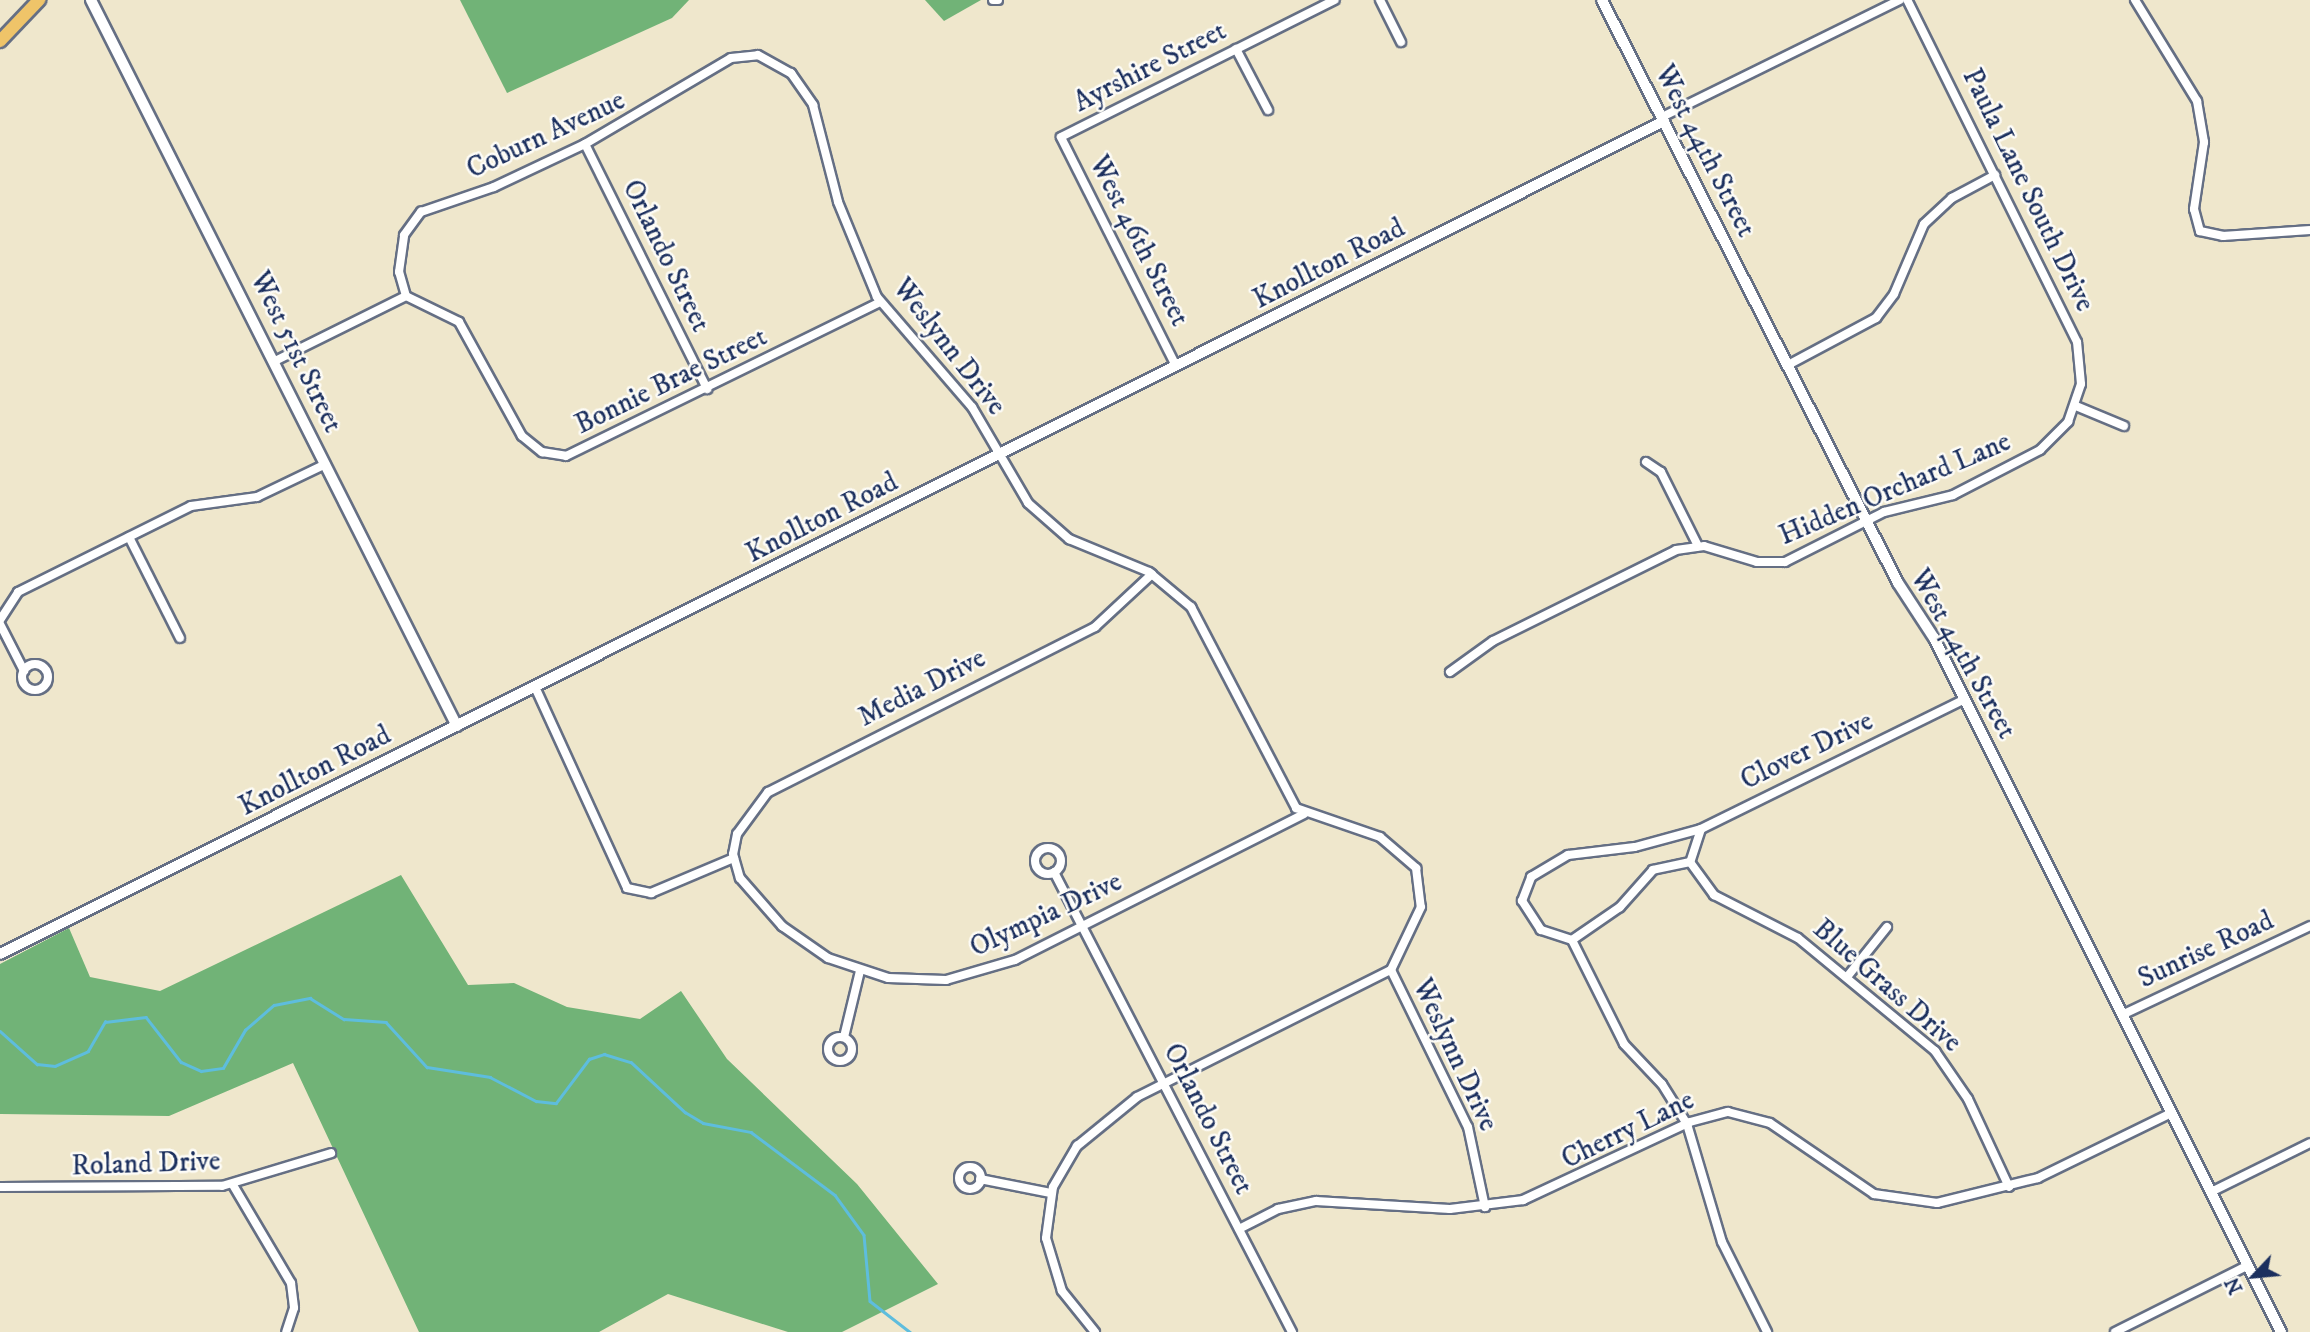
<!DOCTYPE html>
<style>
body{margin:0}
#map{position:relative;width:2310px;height:1332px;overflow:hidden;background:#efe7cc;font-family:"IM FELL DW Pica",serif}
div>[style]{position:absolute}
.forest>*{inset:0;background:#71b377}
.stream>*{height:2.5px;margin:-1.25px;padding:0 1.25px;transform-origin:1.25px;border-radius:1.25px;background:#5ebddd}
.roads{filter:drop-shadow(2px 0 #656f84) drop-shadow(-2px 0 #656f84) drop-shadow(0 2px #656f84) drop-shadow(0 -2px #656f84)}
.minor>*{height:8px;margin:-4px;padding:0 4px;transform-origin:4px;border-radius:4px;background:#fff}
.minor>.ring{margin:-4px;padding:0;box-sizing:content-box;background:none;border:8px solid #fff;border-radius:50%}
.tertiary>*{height:10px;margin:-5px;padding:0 5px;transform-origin:5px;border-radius:5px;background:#fff}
.primary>*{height:12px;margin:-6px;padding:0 6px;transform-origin:6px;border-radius:6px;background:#efc469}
span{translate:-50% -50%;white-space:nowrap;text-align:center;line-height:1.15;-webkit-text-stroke:5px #fdfcf7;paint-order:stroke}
.street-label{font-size:28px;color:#1b2f5e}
.north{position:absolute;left:2219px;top:1241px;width:70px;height:70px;-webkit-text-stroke:5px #fdfcf7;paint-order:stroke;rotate:244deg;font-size:19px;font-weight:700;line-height:28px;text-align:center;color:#1b2f5e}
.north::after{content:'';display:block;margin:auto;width:24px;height:32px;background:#1b2f5e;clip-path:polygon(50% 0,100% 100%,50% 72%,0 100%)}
</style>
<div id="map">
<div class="forest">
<div style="clip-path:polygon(460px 0,689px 0,672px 18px,507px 93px)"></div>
<div style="clip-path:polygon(925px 0,981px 0,944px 21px)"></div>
<div style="clip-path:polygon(401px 875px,468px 985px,514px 983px,567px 1007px,640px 1019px,681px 991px,727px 1059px,857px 1184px,938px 1284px,842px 1332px,788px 1332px,668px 1294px,599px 1332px,419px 1332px,293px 1063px,169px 1116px,0 1114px,0 964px,69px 928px,90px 977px,160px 991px)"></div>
</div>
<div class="stream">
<div style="left:0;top:1031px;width:50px;rotate:41.7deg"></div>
<div style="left:37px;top:1064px;width:18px;rotate:6deg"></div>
<div style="left:55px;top:1066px;width:36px;rotate:-24deg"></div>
<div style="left:88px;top:1051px;width:34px;rotate:-60deg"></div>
<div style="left:105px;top:1022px;width:41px;rotate:-7deg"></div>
<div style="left:146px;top:1017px;width:57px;rotate:52.1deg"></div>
<div style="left:181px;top:1062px;width:22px;rotate:24deg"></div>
<div style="left:201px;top:1071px;width:22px;rotate:-8deg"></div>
<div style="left:223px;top:1068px;width:44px;rotate:-59.9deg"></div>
<div style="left:245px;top:1030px;width:38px;rotate:-41deg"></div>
<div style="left:274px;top:1005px;width:37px;rotate:-11deg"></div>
<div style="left:310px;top:998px;width:40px;rotate:32deg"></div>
<div style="left:344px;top:1019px;width:42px;rotate:4.1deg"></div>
<div style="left:386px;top:1022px;width:61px;rotate:47.7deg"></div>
<div style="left:427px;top:1067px;width:64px;rotate:9deg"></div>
<div style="left:490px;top:1077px;width:52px;rotate:27.6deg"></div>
<div style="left:536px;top:1101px;width:20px;rotate:6deg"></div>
<div style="left:556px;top:1103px;width:55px;rotate:-53.1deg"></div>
<div style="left:589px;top:1059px;width:16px;rotate:-18deg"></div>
<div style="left:604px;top:1054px;width:28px;rotate:17deg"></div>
<div style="left:631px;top:1062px;width:74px;rotate:42.8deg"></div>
<div style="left:685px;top:1112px;width:21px;rotate:31deg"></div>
<div style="left:703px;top:1123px;width:49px;rotate:10.6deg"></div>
<div style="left:751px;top:1132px;width:105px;rotate:36.9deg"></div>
<div style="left:835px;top:1195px;width:49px;rotate:54.1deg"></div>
<div style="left:864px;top:1235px;width:66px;rotate:84.8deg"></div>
<div style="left:870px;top:1301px;width:51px;rotate:37.8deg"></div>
</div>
<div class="roads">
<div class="minor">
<div style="left:993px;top:0;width:5px"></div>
<div style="left:1380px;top:0;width:47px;rotate:63.4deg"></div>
<div style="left:2135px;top:0;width:119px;rotate:58.5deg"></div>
<div style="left:2197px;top:101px;width:42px;rotate:80.3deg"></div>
<div style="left:2204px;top:142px;width:68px;rotate:98.5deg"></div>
<div style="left:2194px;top:209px;width:23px;rotate:75deg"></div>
<div style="left:2200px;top:231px;width:24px;rotate:12deg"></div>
<div style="left:2223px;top:236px;width:87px;rotate:-3.9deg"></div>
<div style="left:1236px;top:49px;width:69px;rotate:62.3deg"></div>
<div style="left:1662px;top:117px;width:265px;rotate:-26.2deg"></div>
<div style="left:585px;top:144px;width:274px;rotate:63.5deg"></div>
<div style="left:406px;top:296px;width:25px;rotate:-106deg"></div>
<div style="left:399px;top:272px;width:37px;rotate:-82deg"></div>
<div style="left:404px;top:235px;width:29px;rotate:-54deg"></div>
<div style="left:421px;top:212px;width:77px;rotate:-18.9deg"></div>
<div style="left:494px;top:187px;width:101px;rotate:-25.3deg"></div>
<div style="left:585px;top:144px;width:169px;rotate:-30.5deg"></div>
<div style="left:731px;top:58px;width:27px;rotate:-6deg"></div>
<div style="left:758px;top:55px;width:38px;rotate:29deg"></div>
<div style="left:791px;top:73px;width:39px;rotate:55deg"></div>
<div style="left:813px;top:105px;width:100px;rotate:75.5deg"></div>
<div style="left:838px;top:202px;width:103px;rotate:67.7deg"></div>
<div style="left:877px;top:297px;width:145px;rotate:49.2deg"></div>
<div style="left:972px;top:407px;width:111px;rotate:59.7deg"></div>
<div style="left:1028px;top:503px;width:55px;rotate:41.3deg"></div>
<div style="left:1069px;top:539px;width:87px;rotate:22.4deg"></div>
<div style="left:1149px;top:572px;width:55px;rotate:39.8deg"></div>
<div style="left:1191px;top:607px;width:227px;rotate:62.4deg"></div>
<div style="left:1296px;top:808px;width:89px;rotate:19deg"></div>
<div style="left:1380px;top:837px;width:48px;rotate:40.7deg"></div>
<div style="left:1416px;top:868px;width:39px;rotate:83deg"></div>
<div style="left:1421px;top:907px;width:70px;rotate:115.5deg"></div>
<div style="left:1391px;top:970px;width:175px;rotate:63.9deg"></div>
<div style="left:1468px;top:1127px;width:82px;rotate:78deg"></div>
<div style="left:275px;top:361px;width:146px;rotate:-26.4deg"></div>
<div style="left:406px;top:296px;width:59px;rotate:26.1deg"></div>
<div style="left:459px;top:322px;width:130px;rotate:61.1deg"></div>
<div style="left:522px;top:436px;width:26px;rotate:39deg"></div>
<div style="left:542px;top:452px;width:24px;rotate:9deg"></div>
<div style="left:566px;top:456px;width:350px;rotate:-26.1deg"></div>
<div style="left:1788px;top:365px;width:100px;rotate:-28.1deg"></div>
<div style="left:1876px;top:318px;width:30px;rotate:-53deg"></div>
<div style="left:1894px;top:294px;width:76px;rotate:-66.8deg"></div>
<div style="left:1924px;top:224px;width:38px;rotate:-43deg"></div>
<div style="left:1952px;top:198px;width:49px;rotate:-28.1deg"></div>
<div style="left:1176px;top:366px;width:256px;rotate:-116.7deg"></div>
<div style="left:1061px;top:137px;width:306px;rotate:-26.6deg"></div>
<div style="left:2076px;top:406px;width:52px;rotate:22.6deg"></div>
<div style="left:1646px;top:462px;width:18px;rotate:34deg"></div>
<div style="left:1661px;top:472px;width:83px;rotate:63.4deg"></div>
<div style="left:129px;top:537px;width:113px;rotate:63.2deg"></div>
<div style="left:1152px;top:574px;width:78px;rotate:137.1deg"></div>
<div style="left:1095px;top:627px;width:366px;rotate:153.2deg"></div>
<div style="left:768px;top:792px;width:52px;rotate:126.4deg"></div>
<div style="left:737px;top:834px;width:20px;rotate:101deg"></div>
<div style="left:733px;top:854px;width:25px;rotate:74deg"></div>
<div style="left:740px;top:878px;width:64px;rotate:48.8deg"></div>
<div style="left:782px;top:926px;width:56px;rotate:34.8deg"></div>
<div style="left:828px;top:958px;width:63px;rotate:18.4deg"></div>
<div style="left:888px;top:978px;width:58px;rotate:2deg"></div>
<div style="left:946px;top:980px;width:72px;rotate:-16.2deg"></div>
<div style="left:1015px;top:960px;width:324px;rotate:-26.8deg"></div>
<div style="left:0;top:620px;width:33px;rotate:-57deg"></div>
<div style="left:18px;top:592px;width:193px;rotate:-26.4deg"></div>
<div style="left:191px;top:506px;width:67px;rotate:-7.8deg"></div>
<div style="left:257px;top:497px;width:76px;rotate:-25.6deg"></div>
<div style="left:0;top:624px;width:53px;rotate:62.9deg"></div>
<div class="ring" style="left:22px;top:664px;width:18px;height:18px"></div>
<div style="left:1450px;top:672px;width:53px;rotate:-35.8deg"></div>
<div style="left:1493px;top:641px;width:204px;rotate:-26.4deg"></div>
<div style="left:1676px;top:550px;width:28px;rotate:-8deg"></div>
<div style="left:1704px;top:546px;width:55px;rotate:16.8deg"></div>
<div style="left:1757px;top:562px;width:28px"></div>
<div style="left:1785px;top:562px;width:111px;rotate:-26.8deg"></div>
<div style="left:1884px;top:512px;width:71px;rotate:-13.8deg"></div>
<div style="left:1953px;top:495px;width:98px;rotate:-27.3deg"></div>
<div style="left:2040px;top:450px;width:40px;rotate:-45deg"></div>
<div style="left:2068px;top:422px;width:40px;rotate:-71.1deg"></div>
<div style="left:2081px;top:384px;width:42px;rotate:-95.4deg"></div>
<div style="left:2077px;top:342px;width:382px;rotate:-116.4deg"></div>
<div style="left:535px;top:687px;width:221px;rotate:65.4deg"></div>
<div style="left:627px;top:888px;width:25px;rotate:12deg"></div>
<div style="left:651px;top:893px;width:90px;rotate:-22.9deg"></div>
<div style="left:1965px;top:699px;width:294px;rotate:153.8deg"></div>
<div style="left:1701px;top:829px;width:35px;rotate:108deg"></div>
<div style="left:1690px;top:862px;width:41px;rotate:54deg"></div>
<div style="left:1714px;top:895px;width:94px;rotate:27.1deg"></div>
<div style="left:1798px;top:938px;width:178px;rotate:39.5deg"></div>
<div style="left:1935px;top:1051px;width:58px;rotate:55.5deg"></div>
<div style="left:1968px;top:1099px;width:97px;rotate:65deg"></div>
<div class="ring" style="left:1035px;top:848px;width:18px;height:18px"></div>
<div style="left:1690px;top:862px;width:38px;rotate:168deg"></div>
<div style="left:1653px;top:870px;width:50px;rotate:131.7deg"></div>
<div style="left:1620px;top:907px;width:58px;rotate:145.5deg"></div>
<div style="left:1572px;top:940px;width:33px;rotate:-162deg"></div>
<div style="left:1541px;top:930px;width:35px;rotate:-123deg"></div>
<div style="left:1522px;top:901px;width:26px;rotate:-69deg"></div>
<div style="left:1531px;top:877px;width:43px;rotate:-30.7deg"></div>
<div style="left:1568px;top:855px;width:67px;rotate:-6.8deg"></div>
<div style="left:1635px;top:847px;width:68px;rotate:-15.3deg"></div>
<div style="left:1054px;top:872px;width:518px;rotate:62.64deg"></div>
<div style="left:1572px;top:940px;width:116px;rotate:63.4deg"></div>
<div style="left:1624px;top:1044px;width:55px;rotate:46.5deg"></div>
<div style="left:1662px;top:1084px;width:47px;rotate:58deg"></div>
<div style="left:1687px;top:1124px;width:123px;rotate:73.5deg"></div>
<div style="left:1722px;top:1242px;width:101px;rotate:63.4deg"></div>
<div style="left:1847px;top:977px;width:64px;rotate:-51.3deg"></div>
<div style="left:2122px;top:1015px;width:208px;rotate:-25.3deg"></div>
<div class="ring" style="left:828px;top:1037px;width:16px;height:16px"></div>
<div style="left:844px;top:1037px;width:68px;rotate:-76.4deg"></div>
<div class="ring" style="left:959px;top:1167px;width:14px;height:14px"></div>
<div style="left:980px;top:1179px;width:72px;rotate:11.2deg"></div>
<div style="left:233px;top:1185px;width:114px;rotate:59.4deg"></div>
<div style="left:291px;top:1283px;width:25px;rotate:83deg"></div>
<div style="left:294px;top:1308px;width:25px;rotate:108deg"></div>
<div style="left:0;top:1187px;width:222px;rotate:-0.3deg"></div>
<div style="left:222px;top:1186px;width:114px;rotate:-16.8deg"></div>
<div style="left:2211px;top:1192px;width:110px;rotate:-26.3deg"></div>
<div style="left:1239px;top:1229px;width:44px;rotate:-27.1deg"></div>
<div style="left:1278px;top:1209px;width:39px;rotate:-12deg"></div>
<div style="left:1316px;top:1201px;width:134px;rotate:3.4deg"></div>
<div style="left:1450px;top:1209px;width:74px;rotate:-7deg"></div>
<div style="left:1523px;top:1200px;width:184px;rotate:-25deg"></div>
<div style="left:1690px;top:1122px;width:39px;rotate:-15deg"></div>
<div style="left:1728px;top:1112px;width:43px;rotate:14.7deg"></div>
<div style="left:1770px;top:1123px;width:126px;rotate:34.3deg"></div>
<div style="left:1874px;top:1194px;width:64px;rotate:8.1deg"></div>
<div style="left:1937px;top:1203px;width:104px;rotate:-13.9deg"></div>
<div style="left:2038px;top:1178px;width:148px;rotate:-26deg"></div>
<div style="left:1095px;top:1332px;width:53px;rotate:-128.8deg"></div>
<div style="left:1062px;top:1291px;width:55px;rotate:-106.8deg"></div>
<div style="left:1046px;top:1238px;width:51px;rotate:-82.2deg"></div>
<div style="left:1053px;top:1187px;width:48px;rotate:-59.7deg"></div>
<div style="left:1077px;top:1146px;width:77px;rotate:-39.2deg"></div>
<div style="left:1137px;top:1097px;width:284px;rotate:-26.6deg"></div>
<div style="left:2115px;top:1332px;width:148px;rotate:-26.6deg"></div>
</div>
<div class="tertiary">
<div style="left:91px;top:0;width:813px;rotate:63.25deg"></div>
<div style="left:1602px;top:0;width:654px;rotate:63.08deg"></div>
<div style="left:1898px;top:583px;width:66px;rotate:56.8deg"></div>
<div style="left:1934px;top:638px;width:776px;rotate:63.43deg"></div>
<div style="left:0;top:954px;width:1861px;rotate:-26.59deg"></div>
</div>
<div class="primary">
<div style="left:0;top:41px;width:57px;rotate:-46.4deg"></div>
</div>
</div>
<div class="street-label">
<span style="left:1150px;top:67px;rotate:-27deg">Ayrshire Street</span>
<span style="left:546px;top:135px;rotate:-25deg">Coburn Avenue</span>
<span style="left:1705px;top:151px;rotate:63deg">West 44th Street</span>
<span style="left:2028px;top:190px;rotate:64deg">Paula Lane South Drive</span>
<span style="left:1139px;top:241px;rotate:63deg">West 46th Street</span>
<span style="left:666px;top:256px;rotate:64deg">Orlando Street</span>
<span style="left:1329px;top:264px;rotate:-27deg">Knollton Road</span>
<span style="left:949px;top:347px;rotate:52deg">Weslynn Drive</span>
<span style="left:296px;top:352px;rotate:64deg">West 51st Street</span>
<span style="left:671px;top:381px;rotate:-26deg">Bonnie Brae Street</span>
<span style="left:1895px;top:489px;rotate:-23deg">Hidden Orchard Lane</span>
<span style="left:822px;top:518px;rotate:-27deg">Knollton Road</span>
<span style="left:1963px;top:654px;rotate:61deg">West 44th Street</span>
<span style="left:922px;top:688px;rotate:-27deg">Media Drive</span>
<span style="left:1807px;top:751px;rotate:-26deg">Clover Drive</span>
<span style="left:315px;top:771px;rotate:-27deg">Knollton Road</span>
<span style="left:1046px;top:915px;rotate:-25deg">Olympia Drive</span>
<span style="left:2206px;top:950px;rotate:-25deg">Sunrise Road</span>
<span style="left:1887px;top:986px;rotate:41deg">Blue Grass Drive</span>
<span style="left:1455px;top:1055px;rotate:65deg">Weslynn Drive</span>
<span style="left:1208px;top:1119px;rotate:63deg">Orlando Street</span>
<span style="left:1628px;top:1130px;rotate:-26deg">Cherry Lane</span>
<span style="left:146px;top:1164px;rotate:-2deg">Roland Drive</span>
</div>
<div class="north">N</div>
</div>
